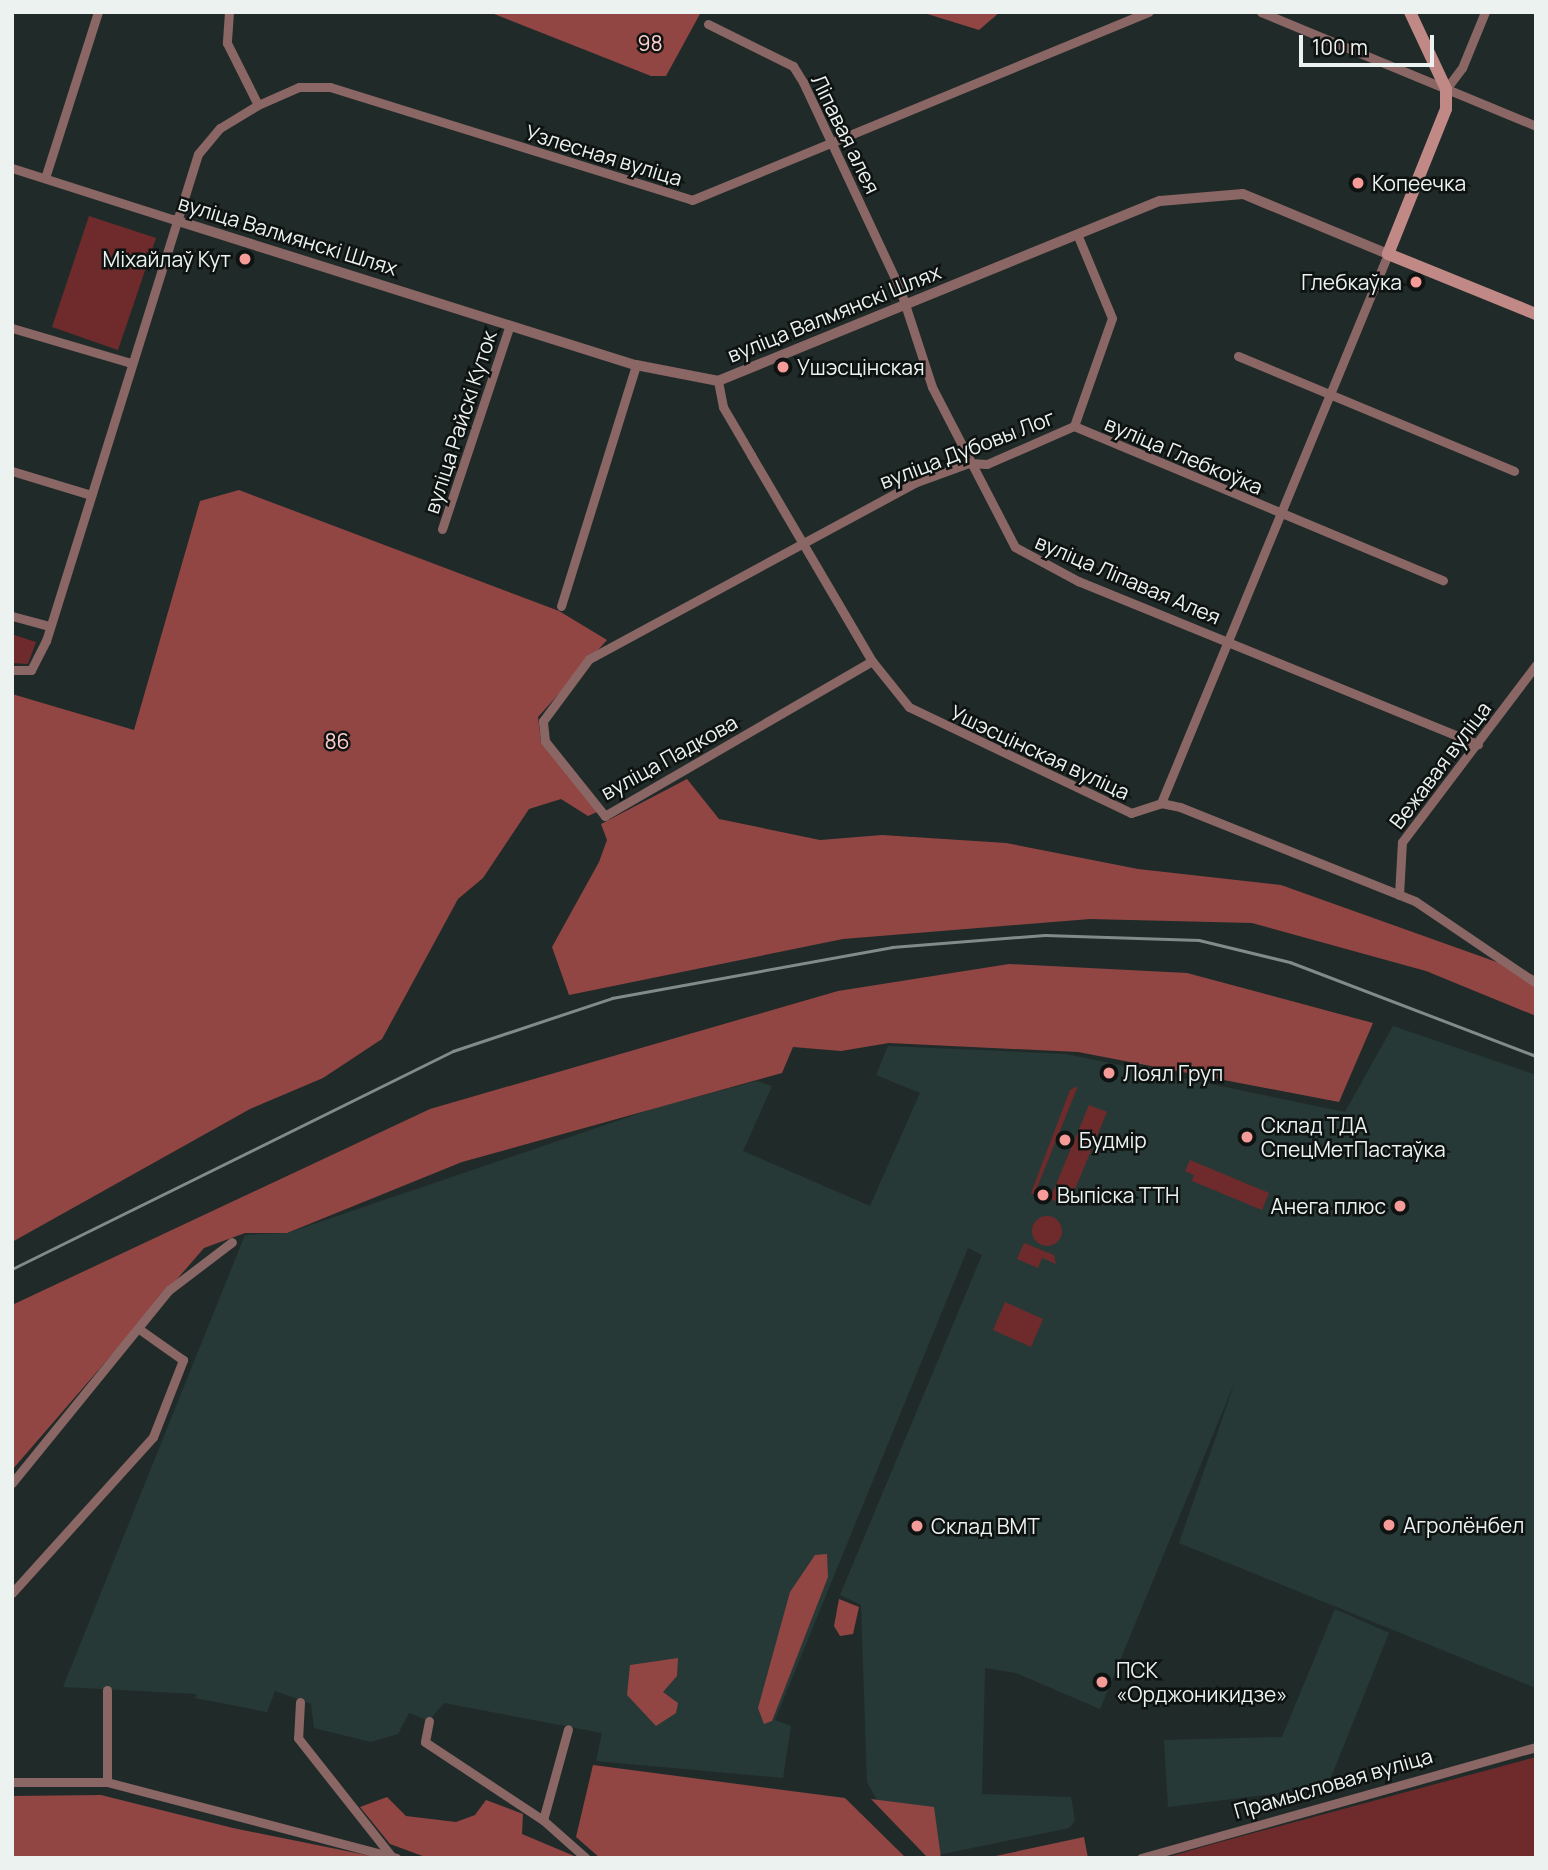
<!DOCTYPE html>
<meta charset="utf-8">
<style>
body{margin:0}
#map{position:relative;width:1548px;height:1870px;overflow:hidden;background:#202b29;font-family:Manrope,sans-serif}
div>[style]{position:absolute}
.built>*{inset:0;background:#273936}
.green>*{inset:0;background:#6f2b2c}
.round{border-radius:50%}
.forest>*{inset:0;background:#914644}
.minor>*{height:9px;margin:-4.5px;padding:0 4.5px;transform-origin:4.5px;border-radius:4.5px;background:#8a6664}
.tertiary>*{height:10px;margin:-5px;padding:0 5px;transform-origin:5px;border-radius:5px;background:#8a6664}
.secondary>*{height:12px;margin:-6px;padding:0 6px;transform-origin:6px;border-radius:6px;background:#c18986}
.rail>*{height:2.5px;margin:-1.25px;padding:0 1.25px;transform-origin:1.25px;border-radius:1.25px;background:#818b89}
.dots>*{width:19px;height:19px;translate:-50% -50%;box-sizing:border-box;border:4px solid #0e1211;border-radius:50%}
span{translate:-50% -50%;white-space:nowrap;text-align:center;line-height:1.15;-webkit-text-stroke:5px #0e1211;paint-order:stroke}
.park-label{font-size:21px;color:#fed0cd}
.street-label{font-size:21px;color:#ebf2f0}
.poi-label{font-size:21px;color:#ebf2f0}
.left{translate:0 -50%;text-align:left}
.right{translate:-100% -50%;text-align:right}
.frame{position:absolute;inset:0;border:14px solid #ebf2f0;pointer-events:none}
.scale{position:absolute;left:1299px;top:35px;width:135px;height:32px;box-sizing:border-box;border:4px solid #ebf2f0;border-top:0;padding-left:9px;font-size:21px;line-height:24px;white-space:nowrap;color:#ebf2f0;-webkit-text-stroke:5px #0e1211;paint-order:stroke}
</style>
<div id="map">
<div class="built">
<div style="clip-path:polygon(1393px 1026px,1536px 1075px,1536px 1688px,1179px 1543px,1236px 1379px,1100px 1709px,1016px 1673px,985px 1668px,982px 1794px,1071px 1797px,1075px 1821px,1069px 1828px,933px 1856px,880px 1806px,867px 1782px,861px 1605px,840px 1595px,982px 1255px,968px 1248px,775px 1720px,791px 1726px,783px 1778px,596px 1761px,602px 1733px,444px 1703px,429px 1721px,409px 1713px,398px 1734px,371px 1742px,314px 1728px,311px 1704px,275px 1691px,267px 1712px,195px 1698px,197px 1694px,63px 1687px,245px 1235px,287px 1233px,655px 1108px,757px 1081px,772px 1086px,743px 1151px,870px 1206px,920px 1093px,876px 1075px,888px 1046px,1066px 1054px,1345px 1112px)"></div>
<div style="clip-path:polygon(1335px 1609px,1389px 1633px,1327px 1787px,1168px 1807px,1164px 1740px,1282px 1737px)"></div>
</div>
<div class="green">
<div style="clip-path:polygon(89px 216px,156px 238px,118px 350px,52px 327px)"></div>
<div style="clip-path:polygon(14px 635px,36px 642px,28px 664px,12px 663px)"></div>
<div style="clip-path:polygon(1078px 1086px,1034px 1195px,1031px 1193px,1070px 1090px)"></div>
<div style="clip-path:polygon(1089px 1105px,1107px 1112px,1068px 1206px,1050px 1199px)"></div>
<div style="clip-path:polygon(1190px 1160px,1269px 1193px,1262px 1210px,1192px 1181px,1194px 1175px,1185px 1171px)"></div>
<div class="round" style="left:1032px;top:1216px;width:30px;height:30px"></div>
<div style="clip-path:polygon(1024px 1243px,1054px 1255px,1056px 1264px,1042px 1258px,1038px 1268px,1017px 1259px)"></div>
<div style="clip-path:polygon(1005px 1302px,1043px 1319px,1031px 1347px,993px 1330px)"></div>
<div style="clip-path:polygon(1536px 1757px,1536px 1858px,1165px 1858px,1213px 1844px)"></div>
</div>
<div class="forest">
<div style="clip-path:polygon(489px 12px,701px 12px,666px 76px,651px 76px)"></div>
<div style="clip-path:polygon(921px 12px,1000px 12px,979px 30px)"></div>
<div style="clip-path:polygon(239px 490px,559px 611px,607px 640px,538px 717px,541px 742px,597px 812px,588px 816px,561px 799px,529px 809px,483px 878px,458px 899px,382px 1039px,323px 1078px,250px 1109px,12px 1242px,12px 694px,134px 730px,200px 501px)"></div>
<div style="clip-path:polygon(687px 779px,719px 819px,820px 840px,882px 835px,1006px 843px,1138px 869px,1281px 885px,1536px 976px,1536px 1016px,1426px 971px,1252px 923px,1090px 919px,843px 939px,569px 995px,552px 947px,599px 862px,607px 840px,601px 824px)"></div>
<div style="clip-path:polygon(1009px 964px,1187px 973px,1373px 1023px,1339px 1102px,1078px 1052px,889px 1043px,841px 1051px,793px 1047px,782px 1073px,462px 1162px,287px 1233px,245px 1233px,204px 1248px,12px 1470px,12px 1305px,430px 1109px,838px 991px)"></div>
<div style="clip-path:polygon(827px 1554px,828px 1577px,772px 1721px,764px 1724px,758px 1708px,790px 1592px,815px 1555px)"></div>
<div style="clip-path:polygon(839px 1599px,859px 1607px,853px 1634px,840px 1636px,834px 1626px)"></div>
<div style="clip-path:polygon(678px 1658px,677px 1676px,663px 1692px,678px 1703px,676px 1713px,656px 1726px,627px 1695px,630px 1665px)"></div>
<div style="clip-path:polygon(593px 1765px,845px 1798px,906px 1858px,600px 1858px,576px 1837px)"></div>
<div style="clip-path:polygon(101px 1795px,233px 1828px,381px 1858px,12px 1858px,12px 1796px)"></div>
<div style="clip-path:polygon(387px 1797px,406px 1816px,456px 1822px,475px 1815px,486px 1800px,523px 1814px,522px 1834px,579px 1858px,428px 1858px,390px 1844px,360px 1807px)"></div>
<div style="clip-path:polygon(871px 1799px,934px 1807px,941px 1858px,928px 1858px)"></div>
<div style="clip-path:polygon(1084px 1837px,1088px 1858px,991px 1858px,991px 1857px)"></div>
</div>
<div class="minor">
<div style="left:229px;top:12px;width:31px;rotate:94deg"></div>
<div style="left:227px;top:43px;width:69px;rotate:63.4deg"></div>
<div style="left:1261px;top:12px;width:298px;rotate:22.5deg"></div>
<div style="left:708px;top:24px;width:95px;rotate:26.3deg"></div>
<div style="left:793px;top:66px;width:19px;rotate:58deg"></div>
<div style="left:803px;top:82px;width:229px;rotate:64.9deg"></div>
<div style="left:900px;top:289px;width:103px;rotate:71.9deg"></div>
<div style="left:932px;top:387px;width:180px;rotate:62.6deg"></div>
<div style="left:1015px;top:547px;width:72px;rotate:28.4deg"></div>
<div style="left:1078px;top:581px;width:432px;rotate:22.2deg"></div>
<div style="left:1446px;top:89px;width:26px;rotate:-53deg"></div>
<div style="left:1462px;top:68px;width:61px;rotate:-67.7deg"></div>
<div style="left:12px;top:168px;width:171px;rotate:17.7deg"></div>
<div style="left:45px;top:178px;width:174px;rotate:-72.3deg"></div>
<div style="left:12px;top:328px;width:124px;rotate:16.4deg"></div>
<div style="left:1238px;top:356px;width:299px;rotate:22.6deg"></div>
<div style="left:718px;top:381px;width:26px;rotate:79deg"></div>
<div style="left:723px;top:407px;width:56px;rotate:59.7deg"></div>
<div style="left:751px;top:455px;width:239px;rotate:59.6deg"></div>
<div style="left:872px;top:661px;width:59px;rotate:51.2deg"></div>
<div style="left:909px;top:707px;width:246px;rotate:25.5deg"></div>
<div style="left:1131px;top:813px;width:32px;rotate:-18deg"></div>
<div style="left:1161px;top:803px;width:19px;rotate:12deg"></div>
<div style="left:1180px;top:807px;width:253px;rotate:21.8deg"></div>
<div style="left:1415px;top:901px;width:146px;rotate:34.1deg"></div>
<div style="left:1074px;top:426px;width:400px;rotate:22.7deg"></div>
<div style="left:12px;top:471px;width:83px;rotate:16.9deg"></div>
<div style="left:442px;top:529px;width:215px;rotate:-71.6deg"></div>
<div style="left:561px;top:606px;width:252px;rotate:-72.7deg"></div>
<div style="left:12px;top:616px;width:39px;rotate:15deg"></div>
<div style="left:872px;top:661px;width:309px;rotate:149.9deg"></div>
<div style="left:605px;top:816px;width:96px;rotate:-128.7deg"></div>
<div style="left:545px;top:741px;width:20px;rotate:-96deg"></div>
<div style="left:543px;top:721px;width:77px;rotate:-53.4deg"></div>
<div style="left:589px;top:659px;width:370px;rotate:-28.4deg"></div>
<div style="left:914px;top:483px;width:59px;rotate:-20deg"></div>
<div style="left:969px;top:463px;width:18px;rotate:3deg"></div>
<div style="left:987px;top:464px;width:95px;rotate:-23.6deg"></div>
<div style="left:1074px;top:426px;width:114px;rotate:-70.6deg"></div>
<div style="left:1112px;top:318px;width:91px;rotate:-112.6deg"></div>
<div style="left:12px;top:670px;width:19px"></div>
<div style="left:31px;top:670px;width:33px;rotate:-63deg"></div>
<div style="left:46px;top:641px;width:510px;rotate:-72.67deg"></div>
<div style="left:198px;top:154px;width:34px;rotate:-50deg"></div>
<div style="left:220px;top:128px;width:44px;rotate:-31.2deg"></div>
<div style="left:258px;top:105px;width:45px;rotate:-23.7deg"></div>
<div style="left:299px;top:87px;width:31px"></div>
<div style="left:330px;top:87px;width:379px;rotate:17.3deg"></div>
<div style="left:692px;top:200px;width:494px;rotate:-22.4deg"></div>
<div style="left:1161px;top:803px;width:594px;rotate:-67.54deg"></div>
<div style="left:1399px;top:895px;width:53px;rotate:-86.8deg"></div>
<div style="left:1402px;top:842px;width:222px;rotate:-52.9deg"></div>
<div style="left:12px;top:1483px;width:249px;rotate:-50.9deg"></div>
<div style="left:169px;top:1290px;width:79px;rotate:-37.3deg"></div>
<div style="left:12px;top:1593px;width:210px;rotate:-47.9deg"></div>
<div style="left:153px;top:1437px;width:83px;rotate:-68.7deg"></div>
<div style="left:183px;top:1360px;width:54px;rotate:-144.8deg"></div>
<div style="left:300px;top:1702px;width:36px;rotate:93deg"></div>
<div style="left:298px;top:1738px;width:152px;rotate:51.7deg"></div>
<div style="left:429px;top:1721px;width:21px;rotate:101deg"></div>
<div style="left:425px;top:1742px;width:141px;rotate:33.5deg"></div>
<div style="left:543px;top:1820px;width:57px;rotate:41.5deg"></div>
<div style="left:12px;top:1782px;width:95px"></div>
<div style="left:107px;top:1782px;width:299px;rotate:14.7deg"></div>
<div style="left:107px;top:1782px;width:92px;rotate:-90deg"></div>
<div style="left:543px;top:1820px;width:94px;rotate:-74.6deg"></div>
<div style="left:1141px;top:1858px;width:410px;rotate:-15.7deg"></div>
</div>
<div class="tertiary">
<div style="left:175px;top:220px;width:483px;rotate:17.5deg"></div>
<div style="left:636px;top:365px;width:84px;rotate:11deg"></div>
<div style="left:718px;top:381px;width:477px;rotate:-22.2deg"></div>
<div style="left:1160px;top:201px;width:83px;rotate:-4.8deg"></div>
<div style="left:1243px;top:194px;width:157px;rotate:22.5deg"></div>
</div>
<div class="secondary">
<div style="left:1410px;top:12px;width:85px;rotate:64.9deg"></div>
<div style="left:1446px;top:89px;width:20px;rotate:90deg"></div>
<div style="left:1446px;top:109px;width:156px;rotate:111.8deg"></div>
<div style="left:1388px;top:254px;width:160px;rotate:22.1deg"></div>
</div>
<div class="rail">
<div style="left:12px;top:1269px;width:492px;rotate:-26.3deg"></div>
<div style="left:453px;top:1051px;width:168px;rotate:-18.4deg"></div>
<div style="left:612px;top:998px;width:285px;rotate:-10.3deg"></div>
<div style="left:892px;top:947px;width:153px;rotate:-4.5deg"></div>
<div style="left:1045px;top:935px;width:154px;rotate:1.9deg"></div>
<div style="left:1199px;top:940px;width:94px;rotate:13.6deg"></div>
<div style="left:1290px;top:962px;width:263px;rotate:20.9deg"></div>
</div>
<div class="dots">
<div style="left:1358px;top:183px;background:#f59b98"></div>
<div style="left:245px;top:259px;background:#f59b98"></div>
<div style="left:1416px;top:282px;background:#f59b98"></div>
<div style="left:783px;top:367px;background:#f59b98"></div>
<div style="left:1109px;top:1073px;background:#f59b98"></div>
<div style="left:1247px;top:1137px;background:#f59b98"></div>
<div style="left:1065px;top:1140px;background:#f59b98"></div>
<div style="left:1043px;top:1195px;background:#f59b98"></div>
<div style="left:1400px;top:1206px;background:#f59b98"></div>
<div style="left:1389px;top:1525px;background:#f59b98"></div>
<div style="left:917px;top:1526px;background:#f59b98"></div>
<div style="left:1102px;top:1682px;background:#f59b98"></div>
</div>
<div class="park-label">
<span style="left:650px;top:43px">98</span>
<span style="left:337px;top:741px">86</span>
</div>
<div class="street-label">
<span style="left:846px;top:134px;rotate:64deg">Ліпавая алея</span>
<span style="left:604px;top:155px;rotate:17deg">Узлесная вуліца</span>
<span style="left:288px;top:235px;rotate:17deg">вуліца Валмянскі Шлях</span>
<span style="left:834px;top:313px;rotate:-22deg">вуліца Валмянскі Шлях</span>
<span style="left:460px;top:422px;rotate:-72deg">вуліца Райскі Куток</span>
<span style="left:967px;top:449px;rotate:-21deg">вуліца Дубовы Лог</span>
<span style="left:1184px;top:455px;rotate:23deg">вуліца Глебкоўка</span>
<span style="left:1128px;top:579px;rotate:23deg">вуліца Ліпавая Алея</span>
<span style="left:1040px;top:752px;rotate:25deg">Ушэсцінская вуліца</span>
<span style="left:669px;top:757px;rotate:-29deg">вуліца Падкова</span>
<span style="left:1440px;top:765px;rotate:-53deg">Вежавая вуліца</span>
<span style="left:1333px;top:1783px;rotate:-16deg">Прамысловая вуліца</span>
</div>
<div class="poi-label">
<span class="left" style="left:1372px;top:183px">Копеечка</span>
<span class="right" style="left:231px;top:259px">Міхайлаў Кут</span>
<span class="right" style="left:1402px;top:282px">Глебкаўка</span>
<span class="left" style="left:797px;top:367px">Ушэсцінская</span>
<span class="left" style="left:1123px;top:1073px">Лоял Груп</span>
<span class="left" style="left:1261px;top:1137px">Склад ТДА<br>СпецМетПастаўка</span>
<span class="left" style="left:1079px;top:1140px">Будмір</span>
<span class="left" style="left:1057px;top:1195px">Выпіска ТТН</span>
<span class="right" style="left:1386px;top:1206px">Анега плюс</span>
<span class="left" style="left:1403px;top:1525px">Агролёнбел</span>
<span class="left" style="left:931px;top:1526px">Склад BMT</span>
<span class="left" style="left:1116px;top:1682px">ПСК<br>«Орджоникидзе»</span>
</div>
<div class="frame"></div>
<div class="scale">100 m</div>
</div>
